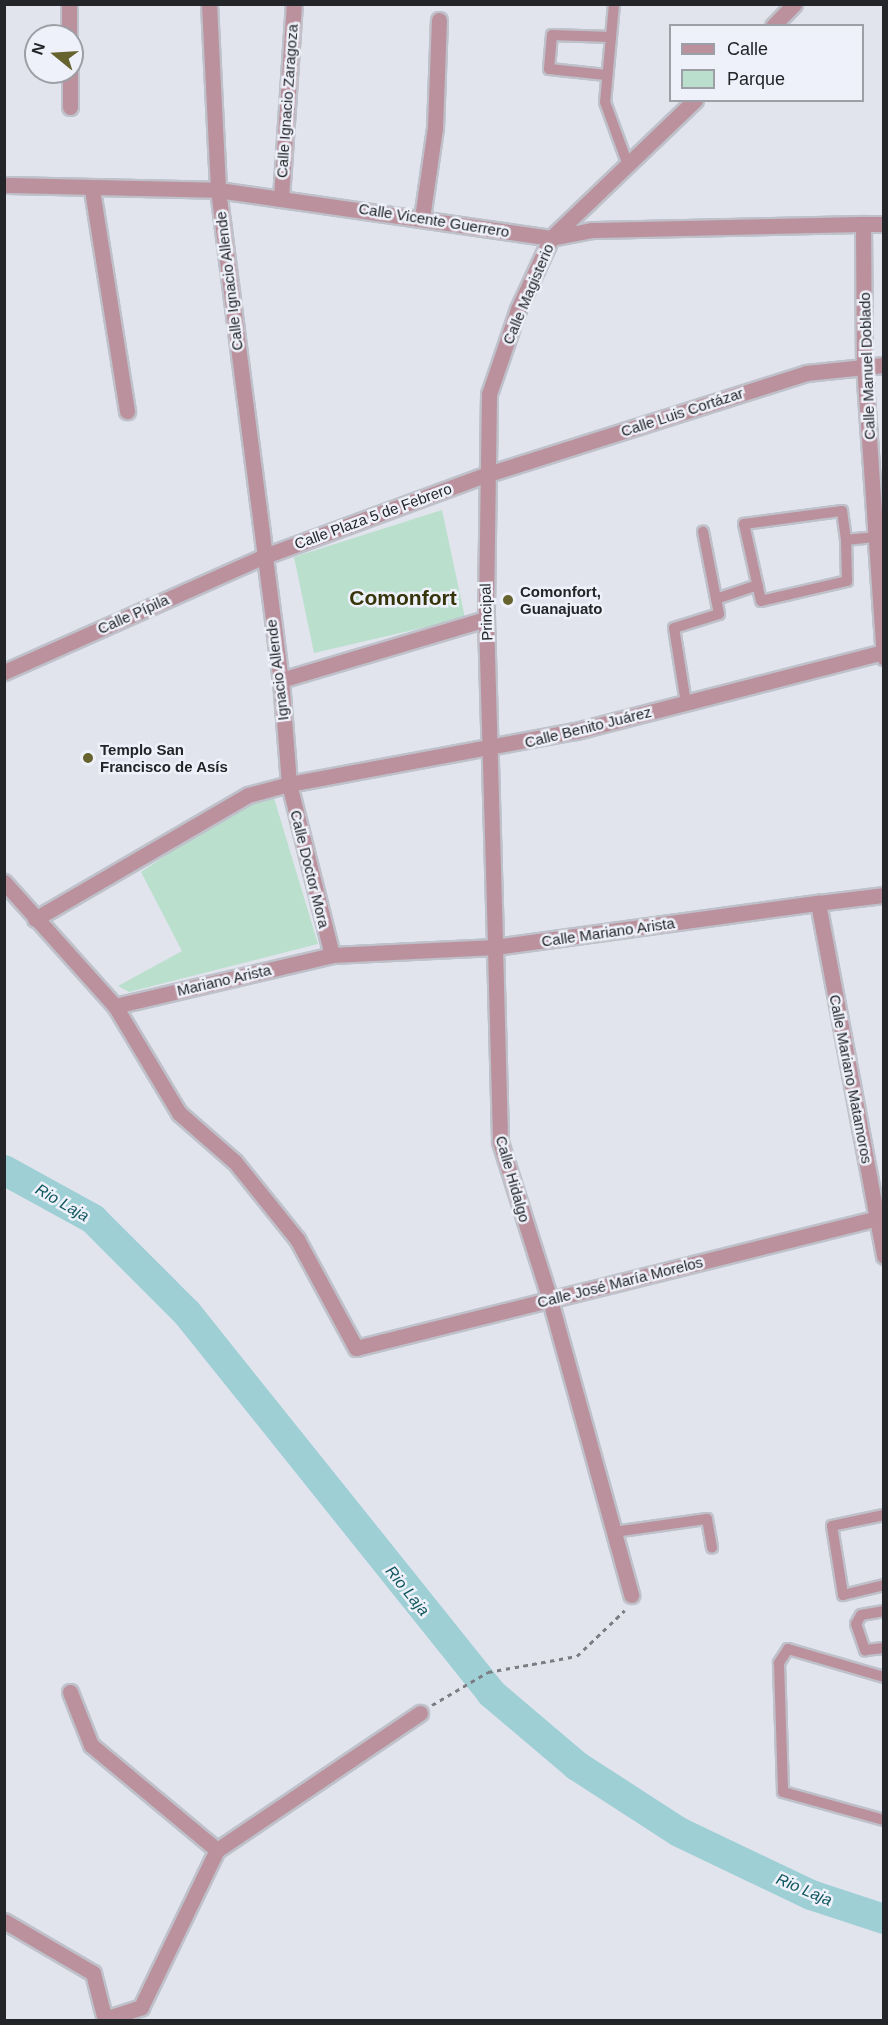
<!DOCTYPE html>
<meta charset="utf-8">
<style>
body{margin:0}
#map{position:relative;width:888px;height:2025px;overflow:hidden;background:#e1e3ed;font-family:Helvetica,sans-serif}
div>[style]{position:absolute}
.green>*{inset:0;background:#bae0cd}
.river>*{height:30px;margin:-15px;padding:0 15px;transform-origin:15px;border-radius:15px;background:#9dcfd5}
.path>*{height:3px;margin-top:-1.5px;transform-origin:0;background:repeating-linear-gradient(90deg,#7b7d83 0 4.5px,transparent 0 9px)}
.roads{filter:drop-shadow(2px 0 #bfc1ca) drop-shadow(-2px 0 #bfc1ca) drop-shadow(0 2px #bfc1ca) drop-shadow(0 -2px #bfc1ca)}
.service>*{height:10px;margin:-5px;padding:0 5px;transform-origin:5px;border-radius:5px;background:#ba919c}
.pedestrian>*{height:15px;margin:-7.5px;padding:0 7.5px;transform-origin:7.5px;border-radius:7.5px;background:#ba919c}
.minor>*{height:15px;margin:-7.5px;padding:0 7.5px;transform-origin:7.5px;border-radius:7.5px;background:#ba919c}
.tertiary>*{height:15px;margin:-7.5px;padding:0 7.5px;transform-origin:7.5px;border-radius:7.5px;background:#ba919c}
.dots>*{width:16px;height:16px;translate:-50% -50%;box-sizing:border-box;border:3px solid #eef1fa;border-radius:50%}
span{translate:-50% -50%;white-space:nowrap;text-align:center;line-height:1.15;-webkit-text-stroke:5px #eef1fa;paint-order:stroke}
.street-label{font-size:15px;color:#242529}
.poi-label{font-size:15px;color:#242529;font-weight:700}
.left{translate:0 -50%;text-align:left}
.water-label{font-size:16px;color:#11575f;font-style:italic}
.district-label{font-size:21px;color:#363409;font-weight:700}
.frame{position:absolute;inset:0;border:6px solid #242529;pointer-events:none}
.legend{position:absolute;left:669px;top:24px;width:195px;height:78px;box-sizing:border-box;background:#eef1fa;border:2px solid #9d9fa6;margin:0;padding:8px 10px;list-style:none;font-size:18px;color:#242529}
.legend li{display:flex;align-items:center;gap:12px;height:30px}
.legend b{width:30px;border:2px solid #9d9fa6}
.north{position:absolute;left:24px;top:24px;width:60px;height:60px;box-sizing:border-box;background:#eef1fa;border:2px solid #9d9fa6;border-radius:50%;rotate:288deg;font-size:16px;font-weight:700;line-height:24px;text-align:center;color:#242529}
.north::after{content:'';display:block;margin:auto;width:21px;height:27px;background:#66632f;clip-path:polygon(50% 0,100% 100%,50% 72%,0 100%)}
</style>
<div id="map">
<div class="green">
<div style="clip-path:polygon(442px 510px,465px 618px,314px 653px,294px 557px)"></div>
<div style="clip-path:polygon(274px 798px,318px 944px,129px 992px,118px 986px,182px 951px,141px 872px,244px 803px)"></div>
</div>
<div class="river">
<div style="left:4px;top:1170px;width:102px;rotate:28.8deg"></div>
<div style="left:93px;top:1219px;width:133px;rotate:45deg"></div>
<div style="left:187px;top:1313px;width:487px;rotate:51.3deg"></div>
<div style="left:491px;top:1693px;width:113px;rotate:40.3deg"></div>
<div style="left:577px;top:1766px;width:121px;rotate:32.9deg"></div>
<div style="left:679px;top:1832px;width:146px;rotate:25.5deg"></div>
<div style="left:811px;top:1895px;width:77px;rotate:18.2deg"></div>
</div>
<div class="path">
<div style="left:432px;top:1705px;width:65px;rotate:-30.5deg"></div>
<div style="left:488px;top:1672px;width:90px;rotate:-10.2deg"></div>
<div style="left:577px;top:1656px;width:66px;rotate:-43.8deg"></div>
</div>
<div class="roads">
<div class="service">
<div style="left:614px;top:4px;width:98px;rotate:95.2deg"></div>
<div style="left:605px;top:102px;width:67px;rotate:69.9deg"></div>
<div style="left:606px;top:75px;width:57px;rotate:-174deg"></div>
<div style="left:549px;top:69px;width:34px;rotate:-85deg"></div>
<div style="left:552px;top:35px;width:59px;rotate:1.9deg"></div>
<div style="left:846px;top:540px;width:41px;rotate:88.6deg"></div>
<div style="left:847px;top:581px;width:88px;rotate:166.9deg"></div>
<div style="left:761px;top:601px;width:79px;rotate:-102.4deg"></div>
<div style="left:744px;top:524px;width:99px;rotate:-7.6deg"></div>
<div style="left:842px;top:511px;width:29px;rotate:82deg"></div>
<div style="left:846px;top:540px;width:30px;rotate:-6deg"></div>
<div style="left:716px;top:599px;width:44px;rotate:-18.4deg"></div>
<div style="left:686px;top:703px;width:76px;rotate:-99.1deg"></div>
<div style="left:674px;top:628px;width:47px;rotate:-17.3deg"></div>
<div style="left:719px;top:614px;width:84px;rotate:-101deg"></div>
<div style="left:884px;top:1515px;width:53px;rotate:168.1deg"></div>
<div style="left:832px;top:1526px;width:70px;rotate:80.9deg"></div>
<div style="left:843px;top:1595px;width:42px;rotate:-13.7deg"></div>
<div style="left:614px;top:1532px;width:94px;rotate:-8deg"></div>
<div style="left:707px;top:1519px;width:29px;rotate:80deg"></div>
<div style="left:884px;top:1611px;width:23px;rotate:170deg"></div>
<div style="left:861px;top:1615px;width:10px;rotate:119deg"></div>
<div style="left:856px;top:1624px;width:28px;rotate:71deg"></div>
<div style="left:865px;top:1650px;width:19px;rotate:-6deg"></div>
<div style="left:884px;top:1677px;width:100px;rotate:-163.7deg"></div>
<div style="left:788px;top:1649px;width:17px;rotate:123deg"></div>
<div style="left:779px;top:1663px;width:129px;rotate:88.2deg"></div>
<div style="left:783px;top:1792px;width:105px;rotate:15.5deg"></div>
</div>
<div class="pedestrian">
<div style="left:281px;top:680px;width:214px;rotate:-16.6deg"></div>
<div style="left:35px;top:919px;width:246px;rotate:-30.2deg"></div>
<div style="left:248px;top:795px;width:42px;rotate:-15deg"></div>
</div>
<div class="minor">
<div style="left:209px;top:4px;width:186px;rotate:87.2deg"></div>
<div style="left:218px;top:190px;width:494px;rotate:82.7deg"></div>
<div style="left:281px;top:680px;width:104px;rotate:85.6deg"></div>
<div style="left:289px;top:784px;width:176px;rotate:75.9deg"></div>
<div style="left:69px;top:36px;width:32px;rotate:-90deg"></div>
<div style="left:70px;top:72px;width:35px;rotate:90deg"></div>
<div style="left:92px;top:190px;width:224px;rotate:81deg"></div>
<div style="left:281px;top:198px;width:194px;rotate:-86.2deg"></div>
<div style="left:422px;top:218px;width:91px;rotate:-81.8deg"></div>
<div style="left:435px;top:128px;width:108px;rotate:-87.9deg"></div>
<div style="left:863px;top:224px;width:21px"></div>
<div style="left:4px;top:672px;width:282px;rotate:-24deg"></div>
<div style="left:262px;top:557px;width:238px;rotate:-20.2deg"></div>
<div style="left:485px;top:475px;width:337px;rotate:-17.6deg"></div>
<div style="left:806px;top:373px;width:78px;rotate:-5.9deg"></div>
<div style="left:289px;top:784px;width:292px;rotate:-10.5deg"></div>
<div style="left:576px;top:731px;width:318px;rotate:-14.4deg"></div>
<div style="left:4px;top:882px;width:166px;rotate:48.2deg"></div>
<div style="left:115px;top:1006px;width:125px;rotate:59.1deg"></div>
<div style="left:179px;top:1113px;width:74px;rotate:41.2deg"></div>
<div style="left:235px;top:1162px;width:99px;rotate:51.2deg"></div>
<div style="left:297px;top:1239px;width:124px;rotate:61.6deg"></div>
<div style="left:356px;top:1348px;width:538px;rotate:-13.98deg"></div>
<div style="left:818px;top:903px;width:66px;rotate:-6.9deg"></div>
<div style="left:115px;top:1006px;width:223px;rotate:-13.2deg"></div>
<div style="left:332px;top:955px;width:163px;rotate:-2.8deg"></div>
<div style="left:495px;top:947px;width:195px;rotate:88.5deg"></div>
<div style="left:500px;top:1142px;width:166px;rotate:72.4deg"></div>
<div style="left:550px;top:1300px;width:306px;rotate:74.6deg"></div>
<div style="left:70px;top:1692px;width:57px;rotate:68.4deg"></div>
<div style="left:91px;top:1745px;width:164px;rotate:39.8deg"></div>
<div style="left:4px;top:1921px;width:103px;rotate:30.3deg"></div>
<div style="left:93px;top:1973px;width:49px;rotate:75.7deg"></div>
<div style="left:105px;top:2019px;width:38px;rotate:-18deg"></div>
<div style="left:141px;top:2007px;width:174px;rotate:-64.2deg"></div>
<div style="left:217px;top:1850px;width:245px;rotate:-34deg"></div>
</div>
<div class="tertiary">
<div style="left:773px;top:26px;width:30px;rotate:-46deg"></div>
<div style="left:695px;top:100px;width:199px;rotate:136.2deg"></div>
<div style="left:551px;top:238px;width:78px;rotate:114.9deg"></div>
<div style="left:518px;top:309px;width:90px;rotate:108.8deg"></div>
<div style="left:489px;top:394px;width:225px;rotate:90.8deg"></div>
<div style="left:486px;top:619px;width:328px;rotate:88.4deg"></div>
<div style="left:495px;top:947px;width:326px;rotate:-7.8deg"></div>
<div style="left:818px;top:903px;width:359px;rotate:79.4deg"></div>
<div style="left:4px;top:185px;width:214px;rotate:1.3deg"></div>
<div style="left:218px;top:190px;width:336px;rotate:8.2deg"></div>
<div style="left:551px;top:238px;width:42px;rotate:-11deg"></div>
<div style="left:592px;top:230px;width:271px;rotate:-1.3deg"></div>
<div style="left:863px;top:224px;width:141px;rotate:89.6deg"></div>
<div style="left:864px;top:365px;width:293px;rotate:86.1deg"></div>
</div>
</div>
<div class="dots">
<div style="left:508px;top:600px;background:#66632f"></div>
<div style="left:88px;top:758px;background:#66632f"></div>
</div>
<div class="street-label">
<span style="left:287px;top:101px;rotate:-86deg">Calle Ignacio Zaragoza</span>
<span style="left:434px;top:220px;rotate:9deg">Calle Vicente Guerrero</span>
<span style="left:229px;top:281px;rotate:-97deg">Calle Ignacio Allende</span>
<span style="left:528px;top:294px;rotate:-67deg">Calle Magisterio</span>
<span style="left:867px;top:366px;rotate:-92deg">Calle Manuel Doblado</span>
<span style="left:682px;top:412px;rotate:-18deg">Calle Luis Cortázar</span>
<span style="left:373px;top:516px;rotate:-20deg">Calle Plaza 5 de Febrero</span>
<span style="left:486px;top:612px;rotate:-92deg">Principal</span>
<span style="left:133px;top:614px;rotate:-24deg">Calle Pípila</span>
<span style="left:277px;top:670px;rotate:-97deg">Ignacio Allende</span>
<span style="left:588px;top:727px;rotate:-14deg">Calle Benito Juárez</span>
<span style="left:310px;top:869px;rotate:76deg">Calle Doctor Mora</span>
<span style="left:608px;top:932px;rotate:-8deg">Calle Mariano Arista</span>
<span style="left:224px;top:980px;rotate:-13deg">Mariano Arista</span>
<span style="left:851px;top:1079px;rotate:79deg">Calle Mariano Matamoros</span>
<span style="left:513px;top:1179px;rotate:74deg">Calle Hidalgo</span>
<span style="left:620px;top:1282px;rotate:-14deg">Calle José María Morelos</span>
</div>
<div class="poi-label">
<span class="left" style="left:520px;top:600px">Comonfort,<br>Guanajuato</span>
<span class="left" style="left:100px;top:758px">Templo San<br>Francisco de Asís</span>
</div>
<div class="water-label">
<span style="left:62px;top:1203px;rotate:30deg">Rio Laja</span>
<span style="left:407px;top:1591px;rotate:51deg">Rio Laja</span>
<span style="left:804px;top:1890px;rotate:23deg">Rio Laja</span>
</div>
<div class="district-label">
<span style="left:403px;top:598px">Comonfort</span>
</div>
<div class="frame"></div>
<ul class="legend">
<li><b style="height:8px;background:#ba919c"></b>Calle</li>
<li><b style="height:16px;background:#bae0cd"></b>Parque</li>
</ul>
<div class="north">N</div>
</div>
